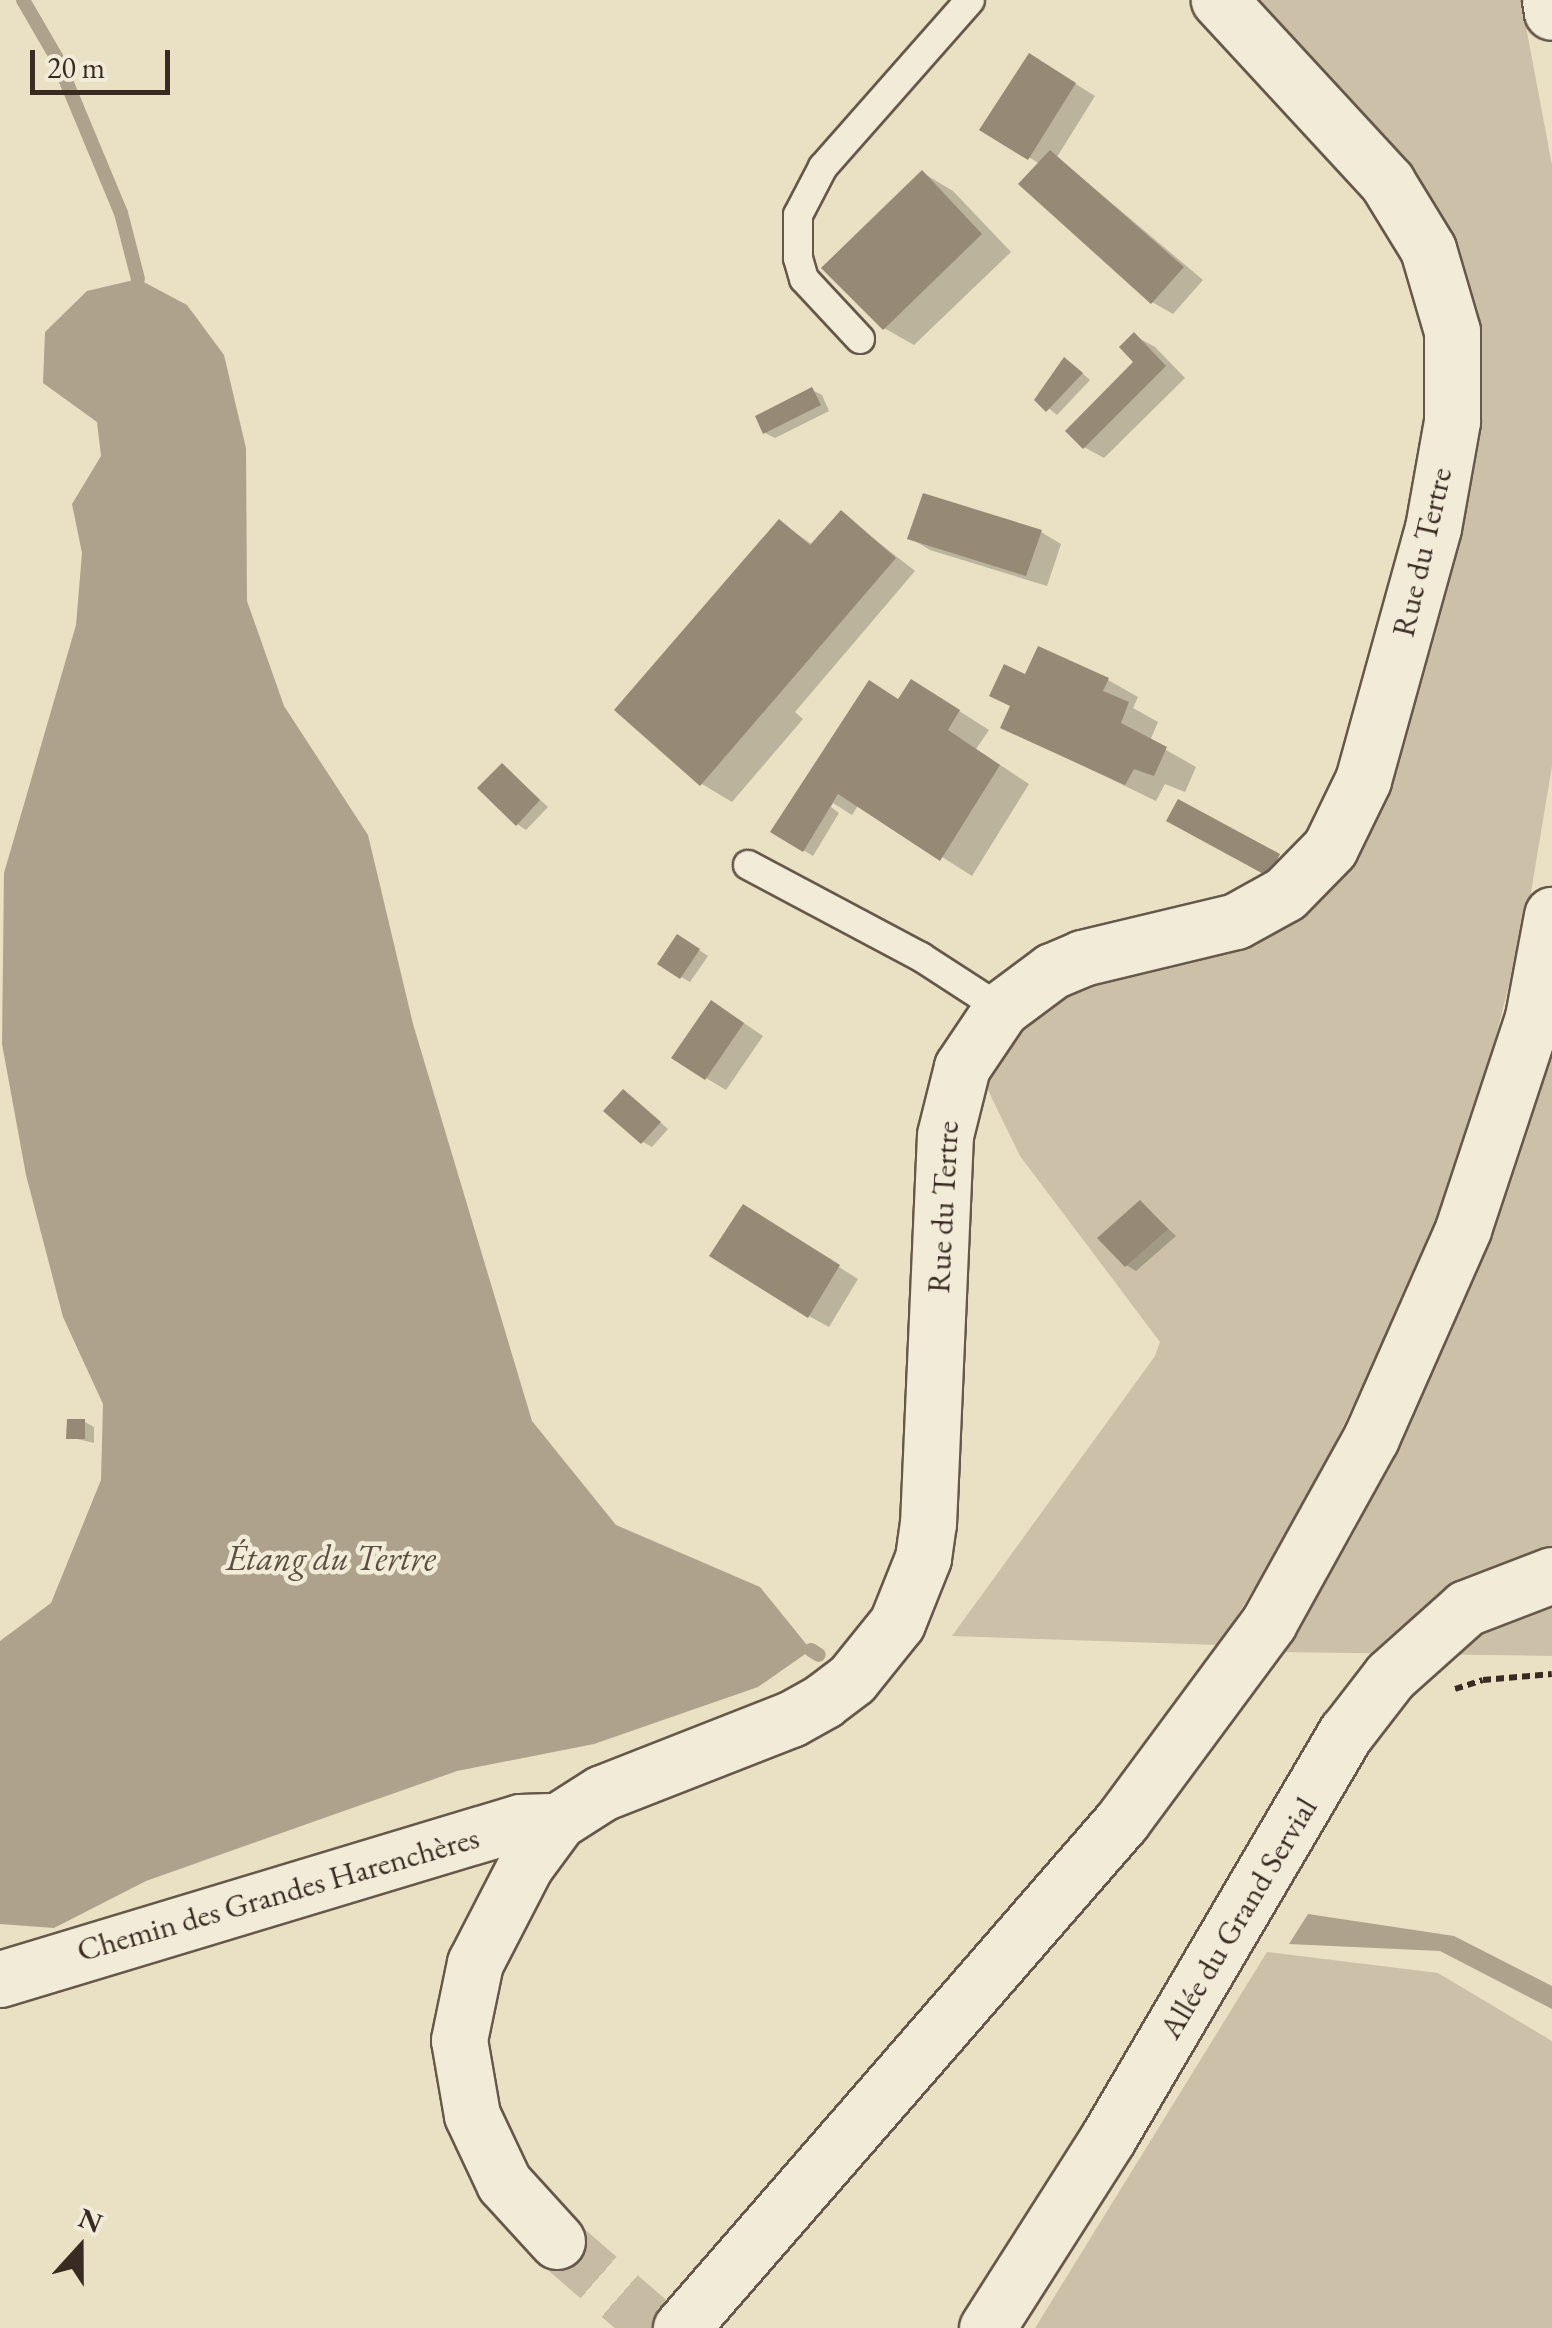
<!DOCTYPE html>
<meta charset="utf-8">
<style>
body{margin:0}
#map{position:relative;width:1552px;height:2328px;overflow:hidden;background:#eae0c3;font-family:"EB Garamond",serif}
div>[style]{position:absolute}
.green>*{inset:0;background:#ccc1a8}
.water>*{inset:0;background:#aea28c}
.shadow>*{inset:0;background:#0003}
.stream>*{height:14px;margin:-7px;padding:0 7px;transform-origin:7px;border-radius:7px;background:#aea28c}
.building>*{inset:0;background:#968976}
.street-tunnel>*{height:55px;margin-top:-27.5px;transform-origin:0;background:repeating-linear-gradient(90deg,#c7bca3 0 55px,transparent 0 83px)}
.path>*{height:6px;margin-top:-3px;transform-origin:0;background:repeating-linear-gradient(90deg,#3a2b22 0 8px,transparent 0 13px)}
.roads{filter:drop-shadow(2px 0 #66584a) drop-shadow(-2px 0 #66584a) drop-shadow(0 2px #66584a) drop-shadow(0 -2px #66584a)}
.lane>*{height:28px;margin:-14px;padding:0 14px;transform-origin:14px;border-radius:14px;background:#f1ebd8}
.street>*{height:55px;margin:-27.5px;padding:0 27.5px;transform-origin:27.5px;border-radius:27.5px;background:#f1ebd8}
.secondary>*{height:55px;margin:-27.5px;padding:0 27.5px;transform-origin:27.5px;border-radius:27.5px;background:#f1ebd8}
span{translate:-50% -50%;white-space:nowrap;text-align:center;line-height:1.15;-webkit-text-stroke:9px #f1ebd8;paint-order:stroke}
.street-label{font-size:32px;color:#3a2b22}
.water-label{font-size:35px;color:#5d4f42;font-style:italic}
.north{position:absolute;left:30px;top:2198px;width:100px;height:100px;-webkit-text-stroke:8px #f1ebd8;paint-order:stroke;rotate:21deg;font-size:28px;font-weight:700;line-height:40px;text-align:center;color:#3a2b22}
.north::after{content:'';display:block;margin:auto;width:35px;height:45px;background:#3a2b22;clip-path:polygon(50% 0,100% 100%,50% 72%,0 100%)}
.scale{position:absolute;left:30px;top:50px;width:140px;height:45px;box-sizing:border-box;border:5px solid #3a2b22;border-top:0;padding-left:12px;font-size:30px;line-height:35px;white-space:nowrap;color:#3a2b22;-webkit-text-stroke:8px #f1ebd8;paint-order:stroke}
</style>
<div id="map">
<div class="green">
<div style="clip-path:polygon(1248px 0,1521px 0,1552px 165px,1552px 766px,1528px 910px,1483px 1087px,1427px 1248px,1309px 1499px,1219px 1645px,952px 1636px,1155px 1356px,1160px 1342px,1020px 1156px,985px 1084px,988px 1062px,1022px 1011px,1299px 900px,1473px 377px)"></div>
<div style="clip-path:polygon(1552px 1051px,1552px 1656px,1280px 1652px,1353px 1535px,1425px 1389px,1506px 1190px)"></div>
<div style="clip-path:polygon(1267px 1952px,1438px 1973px,1552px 2041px,1552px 2328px,1035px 2328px)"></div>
</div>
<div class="water">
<div style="clip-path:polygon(138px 279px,187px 305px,224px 355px,246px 448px,247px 601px,284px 706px,368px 835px,413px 1024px,532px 1421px,616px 1525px,760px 1587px,811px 1650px,758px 1687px,594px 1744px,457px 1771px,146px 1881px,54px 1928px,0 1924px,0 1641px,51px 1603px,101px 1480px,103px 1404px,63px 1317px,26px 1175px,2px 1044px,4px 873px,76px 625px,82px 553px,72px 504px,101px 456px,97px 422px,43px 383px,45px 332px,87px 291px)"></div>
<div style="clip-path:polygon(1308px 1914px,1454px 1936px,1552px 1986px,1552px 2009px,1440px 1951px,1289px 1944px)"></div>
</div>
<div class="shadow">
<div style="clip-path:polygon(1050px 68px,1095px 96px,1057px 157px,1203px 280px,1173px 314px,1152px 302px,1040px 164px,983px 129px)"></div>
<div style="clip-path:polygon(923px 173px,953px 191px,1011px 252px,914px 345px,884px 328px)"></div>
<div style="clip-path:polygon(1135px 336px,1155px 347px,1185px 378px,1104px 458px,1084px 447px,1137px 362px)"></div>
<div style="clip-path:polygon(1074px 366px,1090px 380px,1057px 415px,1037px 399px)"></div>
<div style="clip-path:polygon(812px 390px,822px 395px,829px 411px,775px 438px,765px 433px)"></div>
<div style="clip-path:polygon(842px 514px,915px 571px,795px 712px,803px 719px,732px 802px,702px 784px,780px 522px,813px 545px)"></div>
<div style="clip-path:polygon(1041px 532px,1061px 544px,1047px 586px,930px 550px,910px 538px)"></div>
<div style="clip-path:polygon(1026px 678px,1108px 680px,1138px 697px,1133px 708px,1158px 722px,1150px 741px,1196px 767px,1185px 792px,1165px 784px,1156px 801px,1003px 727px)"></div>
<div style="clip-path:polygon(942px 700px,989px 730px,976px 749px,1029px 784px,972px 876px,859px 804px,852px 815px,833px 803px,831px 807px,839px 813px,813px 856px,773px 831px,900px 701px)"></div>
<div style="clip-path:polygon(503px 766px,548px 807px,526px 830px,517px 824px)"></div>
<div style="clip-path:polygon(687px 942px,708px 956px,690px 982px,681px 977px)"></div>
<div style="clip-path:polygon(732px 1015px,763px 1036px,726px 1090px,706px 1078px)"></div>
<div style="clip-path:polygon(632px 1097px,668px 1129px,652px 1147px,643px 1142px)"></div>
<div style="clip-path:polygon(1141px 1203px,1176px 1236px,1136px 1271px,1126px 1265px)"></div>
<div style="clip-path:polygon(763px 1219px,858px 1279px,829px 1327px,809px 1316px)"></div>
<div style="clip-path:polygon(85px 1422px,94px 1427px,94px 1443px,69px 1437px)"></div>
</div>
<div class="stream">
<div style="left:23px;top:0;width:66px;rotate:59.9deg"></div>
<div style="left:56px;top:57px;width:169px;rotate:67.4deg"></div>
<div style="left:121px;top:213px;width:68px;rotate:75.6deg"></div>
<div style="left:811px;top:1650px;width:9px;rotate:32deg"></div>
</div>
<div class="building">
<div style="clip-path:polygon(1029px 53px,1076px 83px,1028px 160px,979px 130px)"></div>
<div style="clip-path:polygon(1050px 150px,1184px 267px,1151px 304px,1018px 184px)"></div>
<div style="clip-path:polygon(922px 170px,982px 234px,883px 330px,821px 268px)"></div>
<div style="clip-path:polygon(1134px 332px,1166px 366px,1083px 449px,1065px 431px,1133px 362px,1119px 347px)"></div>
<div style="clip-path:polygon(1064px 357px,1083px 373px,1046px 412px,1034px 400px)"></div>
<div style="clip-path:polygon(812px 387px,821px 405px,763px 434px,755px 416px)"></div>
<div style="clip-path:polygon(923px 493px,1042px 530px,1026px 576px,907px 539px)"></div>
<div style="clip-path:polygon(841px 510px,896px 558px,700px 786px,614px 710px,779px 519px,810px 545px)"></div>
<div style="clip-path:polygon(1038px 646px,1109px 678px,1103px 691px,1129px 702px,1121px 723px,1167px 747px,1154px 776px,1134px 769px,1125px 785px,1000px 728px,1010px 706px,989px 696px,1004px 664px,1025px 674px)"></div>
<div style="clip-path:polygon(911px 679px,960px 710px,948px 730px,1000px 765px,940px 861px,838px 794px,803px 852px,770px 832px,869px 680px,898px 699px)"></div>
<div style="clip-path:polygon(502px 763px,540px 800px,516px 826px,477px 788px)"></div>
<div style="clip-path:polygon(1178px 799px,1280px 854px,1269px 877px,1166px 821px)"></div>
<div style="clip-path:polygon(677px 934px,700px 949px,680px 979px,657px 964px)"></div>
<div style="clip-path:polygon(711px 1000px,744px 1023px,705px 1080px,671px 1058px)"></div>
<div style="clip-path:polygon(623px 1089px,661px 1122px,641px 1144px,603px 1111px)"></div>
<div style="clip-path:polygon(1140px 1200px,1168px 1229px,1125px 1267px,1097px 1238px)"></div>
<div style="clip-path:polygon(743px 1204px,840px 1265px,808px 1318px,709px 1256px)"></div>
<div style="clip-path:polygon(67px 1419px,85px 1419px,85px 1439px,66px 1439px)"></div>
</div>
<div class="street-tunnel">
<div style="left:557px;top:2241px;width:133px;rotate:41deg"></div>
</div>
<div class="path">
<div style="left:1455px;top:1689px;width:29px;rotate:-18deg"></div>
<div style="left:1483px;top:1680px;width:69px;rotate:-5deg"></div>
</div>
<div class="roads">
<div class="lane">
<div style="left:860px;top:339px;width:82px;rotate:-133deg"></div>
<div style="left:804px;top:279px;width:22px;rotate:-106deg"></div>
<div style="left:798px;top:258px;width:43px;rotate:-90deg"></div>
<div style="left:798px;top:215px;width:54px;rotate:-62.5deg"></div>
<div style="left:823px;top:167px;width:222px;rotate:-48.6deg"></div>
<div style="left:748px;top:865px;width:196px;rotate:28deg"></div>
<div style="left:921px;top:957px;width:95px;rotate:33deg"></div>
</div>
<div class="street">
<div style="left:0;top:1979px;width:543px;rotate:-16.8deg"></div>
<div style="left:520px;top:1822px;width:38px;rotate:-2deg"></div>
<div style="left:557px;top:2241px;width:79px;rotate:-132.4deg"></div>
<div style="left:504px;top:2183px;width:75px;rotate:-115.2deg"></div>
<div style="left:472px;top:2115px;width:76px;rotate:-99.8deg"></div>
<div style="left:459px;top:2040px;width:79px;rotate:-78.3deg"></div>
<div style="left:475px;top:1963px;width:109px;rotate:-62.7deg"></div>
<div style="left:525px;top:1866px;width:56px;rotate:-53.7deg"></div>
<div style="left:558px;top:1821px;width:52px;rotate:-32.5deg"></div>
<div style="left:602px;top:1793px;width:203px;rotate:-21.4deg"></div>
<div style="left:791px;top:1719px;width:37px;rotate:-29deg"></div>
<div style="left:823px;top:1701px;width:36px;rotate:-37deg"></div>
<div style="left:852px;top:1679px;width:72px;rotate:-51.2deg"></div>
<div style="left:897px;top:1623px;width:70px;rotate:-68.2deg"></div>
<div style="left:923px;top:1558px;width:34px;rotate:-82deg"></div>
<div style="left:928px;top:1524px;width:389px;rotate:-87.5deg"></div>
<div style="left:945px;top:1135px;width:70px;rotate:-76deg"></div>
<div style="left:962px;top:1067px;width:70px;rotate:-56.1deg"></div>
<div style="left:1001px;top:1009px;width:64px;rotate:-36.7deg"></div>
<div style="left:1052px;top:971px;width:33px;rotate:-23deg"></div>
<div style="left:1082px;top:958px;width:158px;rotate:-13.5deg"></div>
<div style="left:1236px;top:921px;width:56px;rotate:-28.9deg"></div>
<div style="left:1285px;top:894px;width:64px;rotate:-45.6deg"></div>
<div style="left:1330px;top:848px;width:76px;rotate:-64.1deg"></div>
<div style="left:1363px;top:780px;width:262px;rotate:-74.5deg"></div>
<div style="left:1433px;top:528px;width:109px;rotate:-79.9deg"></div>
<div style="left:1452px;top:421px;width:90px;rotate:-90deg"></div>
<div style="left:1452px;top:331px;width:85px;rotate:-106.3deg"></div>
<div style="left:1428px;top:249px;width:79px;rotate:-121.5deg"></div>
<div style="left:1387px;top:182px;width:248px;rotate:-132.7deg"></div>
<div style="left:987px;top:2328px;width:225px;rotate:-57.5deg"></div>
<div style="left:1108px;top:2138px;width:470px;rotate:-59.6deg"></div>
<div style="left:1346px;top:1733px;width:72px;rotate:-52.3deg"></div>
<div style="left:1390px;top:1676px;width:102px;rotate:-41.8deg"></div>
<div style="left:1466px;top:1608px;width:92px;rotate:-21deg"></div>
</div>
<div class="secondary">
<div style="left:1550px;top:0;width:12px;rotate:81deg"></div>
<div style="left:681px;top:2328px;width:672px;rotate:-48.98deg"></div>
<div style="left:1122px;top:1821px;width:247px;rotate:-53.5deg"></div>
<div style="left:1269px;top:1622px;width:210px;rotate:-61deg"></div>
<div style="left:1371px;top:1438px;width:228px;rotate:-66.2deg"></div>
<div style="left:1463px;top:1229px;width:223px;rotate:-71.7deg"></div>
<div style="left:1533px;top:1017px;width:104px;rotate:-79.4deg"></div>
</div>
</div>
<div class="street-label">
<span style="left:1422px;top:552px;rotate:-77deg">Rue du Tertre</span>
<span style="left:943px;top:1207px;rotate:-87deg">Rue du Tertre</span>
<span style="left:278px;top:1894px;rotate:-16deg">Chemin des Grandes Harenchères</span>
<span style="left:1238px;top:1918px;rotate:-59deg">Allée du Grand Servial</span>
</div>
<div class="water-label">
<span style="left:331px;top:1558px">Étang du Tertre</span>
</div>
<div class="north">N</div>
<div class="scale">20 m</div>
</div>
